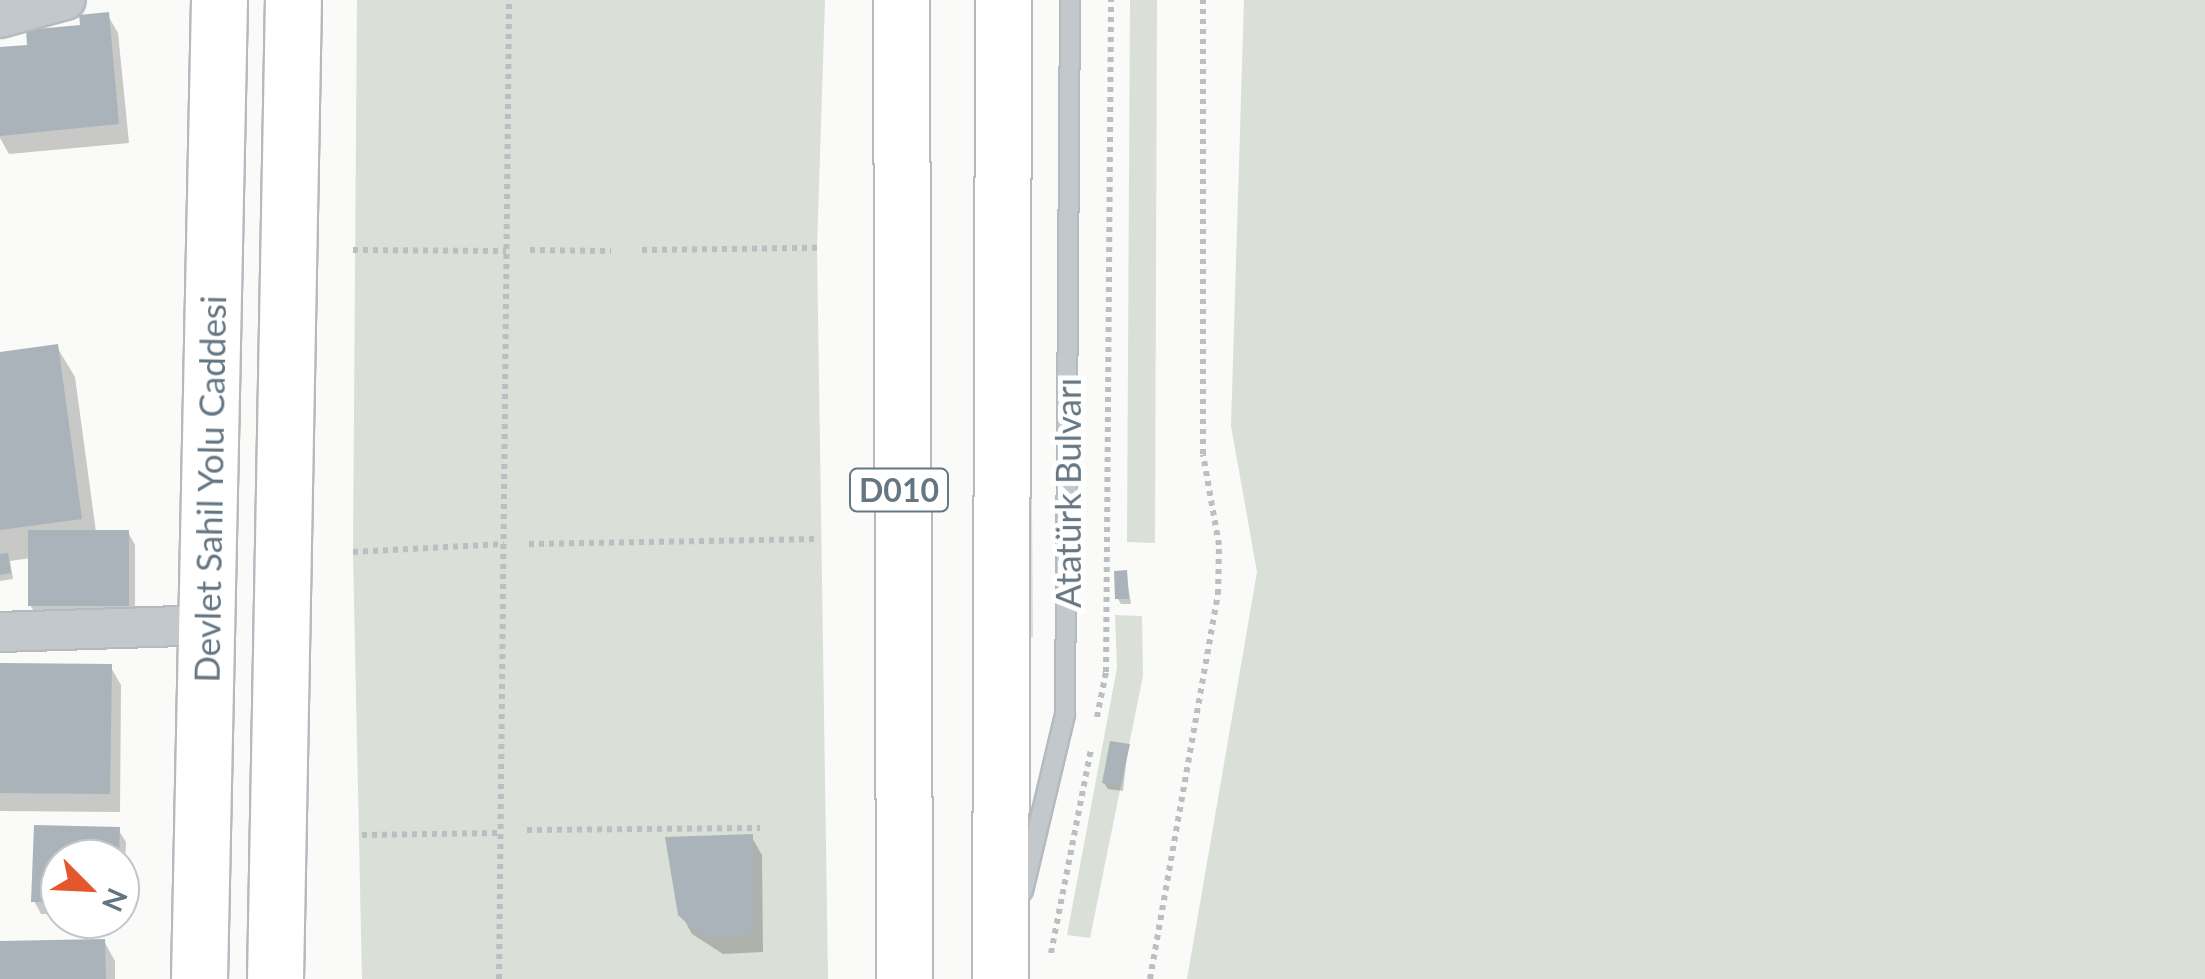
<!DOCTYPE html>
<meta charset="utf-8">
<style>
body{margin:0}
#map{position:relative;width:2205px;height:979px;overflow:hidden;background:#fafaf8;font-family:Lato,sans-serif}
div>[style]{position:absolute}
.green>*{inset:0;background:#dadfd7}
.shadow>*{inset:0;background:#0003}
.building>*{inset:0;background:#aab3b9}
.path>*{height:6px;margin-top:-3px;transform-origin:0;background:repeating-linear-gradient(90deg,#bbbfc2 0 5px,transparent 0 10px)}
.roads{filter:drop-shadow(2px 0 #b5babe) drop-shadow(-2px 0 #b5babe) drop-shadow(0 2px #b5babe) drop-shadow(0 -2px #b5babe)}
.service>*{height:18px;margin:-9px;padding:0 9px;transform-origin:9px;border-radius:9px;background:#c3c8cc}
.minor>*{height:38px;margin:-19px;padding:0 19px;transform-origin:19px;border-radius:19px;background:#c3c8cc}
.primary>*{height:55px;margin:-27.5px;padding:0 27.5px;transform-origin:27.5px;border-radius:27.5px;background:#fff}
.trunk>*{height:55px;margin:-27.5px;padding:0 27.5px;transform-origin:27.5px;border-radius:27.5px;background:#fff}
span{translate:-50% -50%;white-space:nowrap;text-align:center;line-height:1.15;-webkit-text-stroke:10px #fff;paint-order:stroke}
.shield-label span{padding:2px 8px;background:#fff;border:2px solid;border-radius:8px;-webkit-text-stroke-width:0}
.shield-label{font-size:32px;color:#657683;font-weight:700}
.street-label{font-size:35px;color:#657683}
.north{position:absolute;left:40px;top:839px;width:100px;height:100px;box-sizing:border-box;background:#fff;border:2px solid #c1c8cd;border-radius:50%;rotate:114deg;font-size:28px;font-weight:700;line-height:40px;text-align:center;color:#657683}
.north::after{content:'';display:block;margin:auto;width:35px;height:45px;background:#e4572e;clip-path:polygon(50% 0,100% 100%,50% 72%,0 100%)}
</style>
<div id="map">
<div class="green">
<div style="clip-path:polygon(357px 0,825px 0,817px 248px,828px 979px,362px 979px,353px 552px)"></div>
<div style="clip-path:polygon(1028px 0,1033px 637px,1025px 637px)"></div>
<div style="clip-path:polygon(1130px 0,1157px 0,1155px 543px,1127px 542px)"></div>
<div style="clip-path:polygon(1244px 0,2205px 0,2205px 979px,1187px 979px,1257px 572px,1231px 426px)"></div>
<div style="clip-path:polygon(1115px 615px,1142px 616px,1143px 676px,1090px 938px,1067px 935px,1117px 668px)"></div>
</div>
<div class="shadow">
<div style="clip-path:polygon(107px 14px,118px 33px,129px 143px,9px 154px,0 138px,0 50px,29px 47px)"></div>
<div style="clip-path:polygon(57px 347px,75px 377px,96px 532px,128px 532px,135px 545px,135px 618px,38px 618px,30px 605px,31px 558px,10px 561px,13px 579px,0 581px,0 354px)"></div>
<div style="clip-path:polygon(1126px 573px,1131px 604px,1121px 604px,1118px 599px)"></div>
<div style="clip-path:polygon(0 665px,110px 666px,121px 685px,120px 812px,0 811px)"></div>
<div style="clip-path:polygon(1128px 746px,1123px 791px,1108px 789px,1104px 783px)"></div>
<div style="clip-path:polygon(36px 827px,118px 829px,126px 842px,123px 916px,120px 859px,60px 859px,60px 914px,41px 914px,34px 901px)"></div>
<div style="clip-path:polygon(751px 836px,762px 855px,763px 952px,723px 954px,692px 934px,681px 914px)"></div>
<div style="clip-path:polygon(104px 941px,115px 961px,115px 979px,0 979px,0 943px)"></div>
</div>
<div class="building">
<div style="clip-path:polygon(109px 12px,119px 124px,0 136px,0 47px,27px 45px,26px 30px,80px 25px,79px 15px)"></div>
<div style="clip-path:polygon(58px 344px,82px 519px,0 530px,0 352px)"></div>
<div style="clip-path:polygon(28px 530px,129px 530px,129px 606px,28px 606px)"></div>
<div style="clip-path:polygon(8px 553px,11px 573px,0 575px,0 554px)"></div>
<div style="clip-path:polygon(1127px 570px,1129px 599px,1115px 599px,1114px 571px)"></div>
<div style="clip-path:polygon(0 663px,112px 664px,110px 794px,0 793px)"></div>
<div style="clip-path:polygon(1110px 741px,1130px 744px,1121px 786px,1102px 783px)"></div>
<div style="clip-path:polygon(34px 825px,120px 827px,119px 859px,60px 859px,60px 902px,31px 902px)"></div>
<div style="clip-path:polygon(753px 834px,753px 934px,710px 936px,693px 929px,678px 915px,665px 837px)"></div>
<div style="clip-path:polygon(105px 939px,106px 979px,0 979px,0 941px)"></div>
</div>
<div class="path">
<div style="left:353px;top:250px;width:153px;rotate:0.4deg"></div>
<div style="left:530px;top:250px;width:81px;rotate:0.7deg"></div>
<div style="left:642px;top:250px;width:175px;rotate:-0.7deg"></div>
<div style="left:529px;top:544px;width:289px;rotate:-1deg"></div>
<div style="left:353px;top:552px;width:151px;rotate:-3deg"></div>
<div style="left:1097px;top:717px;width:46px;rotate:-78.7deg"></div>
<div style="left:1106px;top:672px;width:672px;rotate:-89.57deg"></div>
<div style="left:527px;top:830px;width:233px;rotate:-0.5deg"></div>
<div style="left:362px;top:835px;width:138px;rotate:-0.8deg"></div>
<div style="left:1051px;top:953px;width:208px;rotate:-78.9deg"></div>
<div style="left:499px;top:979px;width:979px;rotate:-89.41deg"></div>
<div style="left:1150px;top:979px;width:391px;rotate:-80deg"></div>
<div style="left:1218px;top:594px;width:49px;rotate:-88.8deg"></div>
<div style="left:1219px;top:545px;width:92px;rotate:-100deg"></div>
<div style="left:1203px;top:454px;width:454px;rotate:-90deg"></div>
</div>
<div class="roads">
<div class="service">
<div style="left:1023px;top:891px;width:181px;rotate:-76.6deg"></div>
<div style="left:1065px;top:715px;width:715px;rotate:-89.6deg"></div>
</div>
<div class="minor">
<div style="left:0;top:18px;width:68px;rotate:-15.3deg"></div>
<div style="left:0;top:632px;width:206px;rotate:-1.9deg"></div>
</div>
<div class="primary">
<div style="left:199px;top:979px;width:979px;rotate:-88.83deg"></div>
<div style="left:275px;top:979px;width:979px;rotate:-88.95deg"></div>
</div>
<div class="trunk">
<div style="left:901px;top:0;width:979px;rotate:89.82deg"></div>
<div style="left:1000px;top:979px;width:979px;rotate:-89.82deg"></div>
</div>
</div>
<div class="shield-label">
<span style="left:899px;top:490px">D010</span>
</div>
<div class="street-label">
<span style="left:209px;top:489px;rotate:-89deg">Devlet Sahil Yolu Caddesi</span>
<span style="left:1067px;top:493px;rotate:-90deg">Atatürk Bulvarı</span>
</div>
<div class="north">N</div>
</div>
